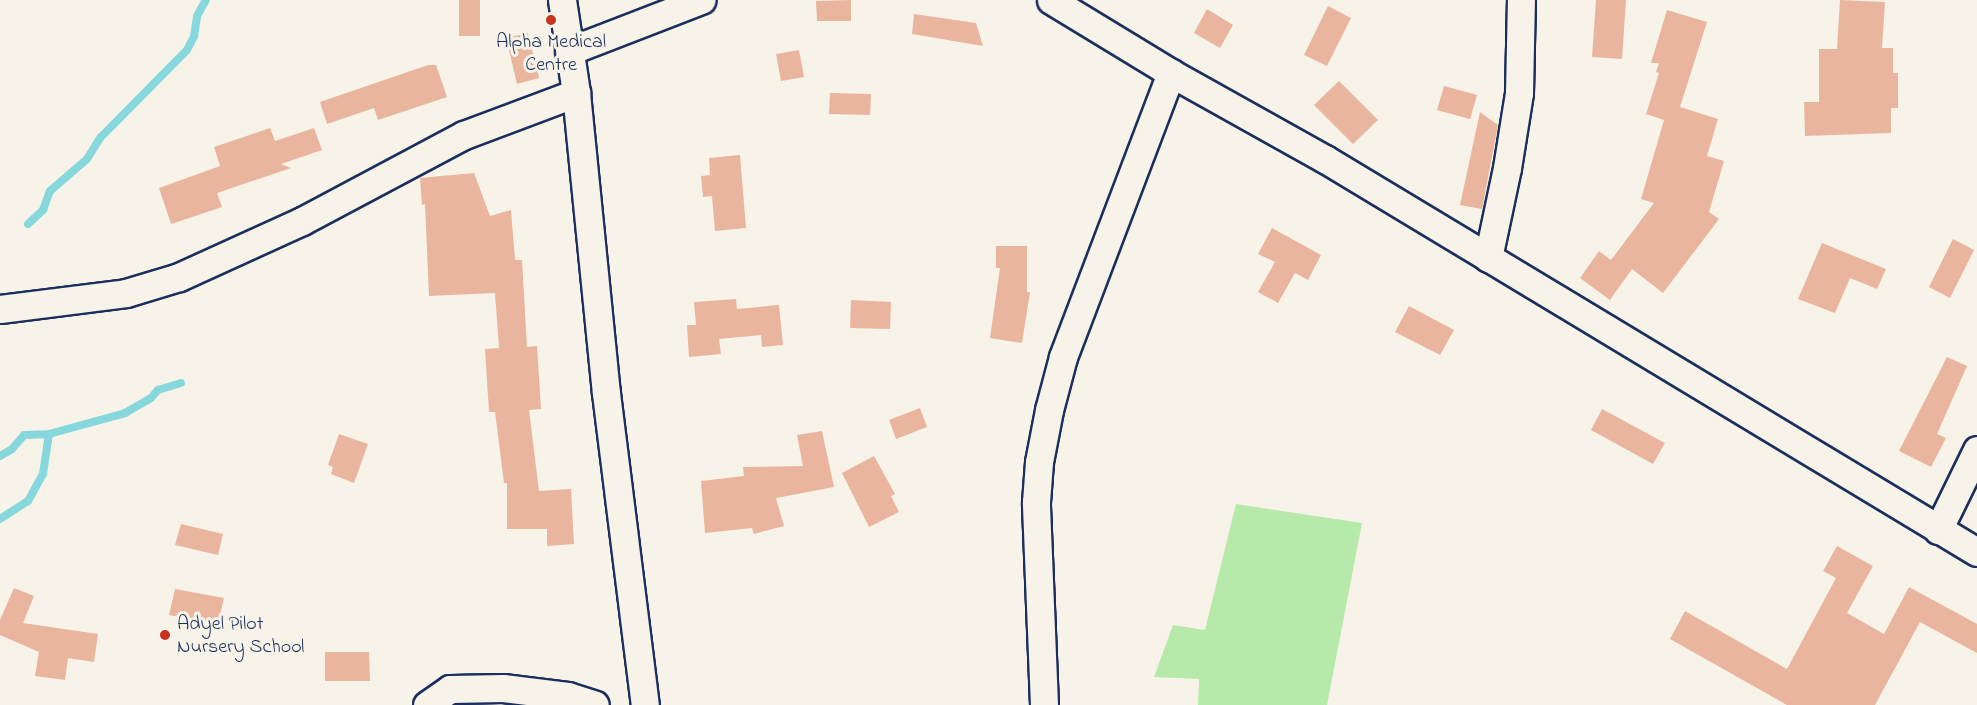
<!DOCTYPE html>
<style>
body{margin:0}
#map{position:relative;width:1977px;height:705px;overflow:hidden;background:#f7f3e8;font-family:"Indie Flower",sans-serif}
div>[style]{position:absolute}
.green>*{inset:0;background:#b7eaaa}
.stream>*{height:8px;margin:-4px;padding:0 4px;transform-origin:4px;border-radius:4px;background:#87d8dd}
.building>*{inset:0;background:#eab59e}
.roads{filter:drop-shadow(2px 0 #1b2f5e) drop-shadow(-2px 0 #1b2f5e) drop-shadow(0 2px #1b2f5e) drop-shadow(0 -2px #1b2f5e)}
.street>*{height:27px;margin:-13.5px;padding:0 13.5px;transform-origin:13.5px;border-radius:13.5px;background:#f7f3e8}
.dots>*{width:16px;height:16px;translate:-50% -50%;box-sizing:border-box;border:3px solid #f7f3e8;border-radius:50%}
span{translate:-50% -50%;white-space:nowrap;text-align:center;line-height:1.15;-webkit-text-stroke:6px #f7f3e8;paint-order:stroke}
.poi-label{font-size:20px;color:#1b2f5e}
.left{translate:0 -50%;text-align:left}
</style>
<div id="map">
<div class="green">
<div style="clip-path:polygon(1236px 504px,1362px 523px,1327px 705px,1198px 705px,1199px 679px,1154px 677px,1173px 625px,1205px 630px)"></div>
</div>
<div class="stream">
<div style="left:28px;top:224px;width:21px;rotate:-43deg"></div>
<div style="left:43px;top:210px;width:20px;rotate:-70deg"></div>
<div style="left:50px;top:191px;width:49px;rotate:-40.9deg"></div>
<div style="left:87px;top:159px;width:26px;rotate:-58deg"></div>
<div style="left:101px;top:137px;width:122px;rotate:-45.3deg"></div>
<div style="left:187px;top:50px;width:16px;rotate:-63deg"></div>
<div style="left:194px;top:36px;width:20px;rotate:-81deg"></div>
<div style="left:197px;top:16px;width:18px;rotate:-61deg"></div>
<div style="left:0;top:456px;width:14px;rotate:-30deg"></div>
<div style="left:12px;top:449px;width:18px;rotate:-49deg"></div>
<div style="left:24px;top:435px;width:25px;rotate:-2deg"></div>
<div style="left:49px;top:434px;width:79px;rotate:-15.4deg"></div>
<div style="left:125px;top:413px;width:30px;rotate:-30deg"></div>
<div style="left:151px;top:398px;width:11px;rotate:-49deg"></div>
<div style="left:158px;top:390px;width:24px;rotate:-17deg"></div>
<div style="left:0;top:519px;width:33px;rotate:-33deg"></div>
<div style="left:28px;top:501px;width:31px;rotate:-61deg"></div>
<div style="left:43px;top:474px;width:40px;rotate:-81.5deg"></div>
</div>
<div class="building">
<div style="clip-path:polygon(459px 0,480px 0,480px 36px,459px 36px)"></div>
<div style="clip-path:polygon(851px 0,851px 21px,817px 21px,816px 1px)"></div>
<div style="clip-path:polygon(1596px 0,1626px 0,1622px 59px,1592px 57px)"></div>
<div style="clip-path:polygon(1840px 0,1885px 2px,1882px 48px,1893px 48px,1893px 73px,1898px 73px,1898px 108px,1891px 108px,1891px 133px,1805px 136px,1804px 102px,1819px 102px,1819px 49px,1837px 49px)"></div>
<div style="clip-path:polygon(1328px 6px,1351px 18px,1327px 66px,1304px 55px)"></div>
<div style="clip-path:polygon(1207px 9px,1233px 25px,1220px 48px,1194px 33px)"></div>
<div style="clip-path:polygon(1667px 10px,1707px 22px,1680px 107px,1718px 119px,1707px 156px,1724px 161px,1709px 212px,1719px 219px,1663px 293px,1632px 269px,1610px 300px,1580px 278px,1599px 251px,1611px 260px,1654px 203px,1641px 199px,1664px 120px,1646px 114px,1659px 73px,1656px 72px,1659px 63px,1651px 63px)"></div>
<div style="clip-path:polygon(914px 14px,976px 23px,983px 46px,912px 34px)"></div>
<div style="clip-path:polygon(528px 33px,539px 78px,517px 84px,506px 38px)"></div>
<div style="clip-path:polygon(799px 50px,804px 77px,781px 81px,776px 54px)"></div>
<div style="clip-path:polygon(428px 65px,436px 65px,447px 97px,378px 120px,374px 108px,327px 124px,320px 102px)"></div>
<div style="clip-path:polygon(1339px 81px,1378px 120px,1353px 144px,1314px 105px)"></div>
<div style="clip-path:polygon(1444px 86px,1477px 95px,1470px 119px,1437px 110px)"></div>
<div style="clip-path:polygon(830px 93px,871px 94px,870px 115px,829px 114px)"></div>
<div style="clip-path:polygon(1480px 112px,1498px 125px,1482px 209px,1460px 205px)"></div>
<div style="clip-path:polygon(270px 128px,275px 141px,314px 128px,322px 150px,281px 164px,291px 168px,217px 193px,222px 207px,171px 224px,159px 188px,220px 166px,214px 147px)"></div>
<div style="clip-path:polygon(740px 155px,746px 228px,715px 231px,712px 196px,703px 197px,701px 176px,710px 175px,709px 158px)"></div>
<div style="clip-path:polygon(474px 173px,490px 216px,511px 210px,515px 260px,522px 260px,527px 347px,537px 346px,541px 409px,529px 410px,539px 491px,571px 489px,574px 544px,547px 546px,547px 529px,507px 529px,507px 483px,504px 483px,495px 412px,489px 412px,485px 349px,499px 348px,495px 293px,429px 296px,425px 204px,422px 205px,420px 178px)"></div>
<div style="clip-path:polygon(1272px 228px,1321px 255px,1308px 280px,1295px 273px,1278px 303px,1258px 292px,1275px 262px,1258px 254px)"></div>
<div style="clip-path:polygon(1953px 239px,1974px 250px,1950px 298px,1929px 287px)"></div>
<div style="clip-path:polygon(1822px 243px,1886px 269px,1877px 289px,1850px 278px,1835px 313px,1798px 299px)"></div>
<div style="clip-path:polygon(996px 246px,1027px 246px,1027px 292px,1030px 292px,1022px 343px,990px 338px,1000px 268px,996px 268px)"></div>
<div style="clip-path:polygon(736px 299px,737px 309px,779px 305px,783px 345px,762px 347px,761px 335px,719px 339px,721px 354px,689px 357px,687px 325px,696px 325px,694px 302px)"></div>
<div style="clip-path:polygon(851px 300px,891px 302px,890px 329px,850px 328px)"></div>
<div style="clip-path:polygon(1409px 306px,1454px 330px,1440px 355px,1395px 332px)"></div>
<div style="clip-path:polygon(1947px 357px,1967px 366px,1937px 434px,1946px 438px,1931px 467px,1899px 451px)"></div>
<div style="clip-path:polygon(920px 408px,927px 427px,896px 439px,889px 420px)"></div>
<div style="clip-path:polygon(1602px 409px,1665px 443px,1653px 464px,1591px 430px)"></div>
<div style="clip-path:polygon(822px 431px,834px 487px,776px 498px,784px 526px,754px 534px,752px 528px,705px 533px,701px 481px,744px 476px,743px 467px,803px 466px,797px 435px)"></div>
<div style="clip-path:polygon(339px 434px,368px 444px,354px 483px,331px 474px,333px 467px,328px 465px)"></div>
<div style="clip-path:polygon(874px 456px,895px 494px,891px 496px,899px 512px,869px 527px,842px 473px)"></div>
<div style="clip-path:polygon(181px 524px,223px 534px,218px 555px,175px 545px)"></div>
<div style="clip-path:polygon(1837px 546px,1873px 566px,1847px 613px,1884px 634px,1909px 587px,1977px 624px,1977px 653px,1920px 622px,1875px 705px,1787px 705px,1670px 639px,1685px 611px,1787px 669px,1836px 578px,1823px 571px)"></div>
<div style="clip-path:polygon(14px 588px,34px 596px,23px 623px,98px 634px,94px 662px,68px 658px,65px 680px,35px 676px,39px 652px,0 635px,0 620px)"></div>
<div style="clip-path:polygon(175px 589px,224px 598px,218px 624px,169px 615px)"></div>
<div style="clip-path:polygon(325px 652px,369px 652px,370px 681px,325px 681px)"></div>
</div>
<div class="roads">
<div class="street">
<div style="left:562px;top:0;width:94px;rotate:81.4deg"></div>
<div style="left:576px;top:93px;width:301px;rotate:84.3deg"></div>
<div style="left:606px;top:393px;width:314px;rotate:82.9deg"></div>
<div style="left:1051px;top:0;width:140px;rotate:31.3deg"></div>
<div style="left:1171px;top:73px;width:176px;rotate:29.2deg"></div>
<div style="left:1325px;top:159px;width:761px;rotate:31.08deg"></div>
<div style="left:569px;top:51px;width:142px;rotate:-21.1deg"></div>
<div style="left:1488px;top:258px;width:92px;rotate:-78.1deg"></div>
<div style="left:1507px;top:168px;width:76px;rotate:-80.9deg"></div>
<div style="left:1519px;top:93px;width:93px;rotate:-88.8deg"></div>
<div style="left:0;top:309px;width:127px;rotate:-7.2deg"></div>
<div style="left:126px;top:293px;width:55px;rotate:-16.8deg"></div>
<div style="left:179px;top:277px;width:135px;rotate:-24.5deg"></div>
<div style="left:302px;top:221px;width:183px;rotate:-28deg"></div>
<div style="left:464px;top:135px;width:120px;rotate:-20.6deg"></div>
<div style="left:1938px;top:530px;width:89px;rotate:-64deg"></div>
<div style="left:427px;top:705px;width:28px;rotate:-35deg"></div>
<div style="left:450px;top:689px;width:53px;rotate:-1.1deg"></div>
<div style="left:503px;top:688px;width:65px;rotate:7deg"></div>
<div style="left:568px;top:696px;width:28px;rotate:18deg"></div>
<div style="left:1044px;top:705px;width:203px;rotate:-92.3deg"></div>
<div style="left:1036px;top:502px;width:40px;rotate:-85.7deg"></div>
<div style="left:1039px;top:462px;width:53px;rotate:-79.1deg"></div>
<div style="left:1049px;top:410px;width:55px;rotate:-75.2deg"></div>
<div style="left:1063px;top:357px;width:304px;rotate:-69.2deg"></div>
</div>
</div>
<div class="dots">
<div style="left:551px;top:20px;background:#c8321e"></div>
<div style="left:165px;top:635px;background:#c8321e"></div>
</div>
<div class="poi-label">
<span style="left:551px;top:54px">Alpha Medical<br>Centre</span>
<span class="left" style="left:177px;top:636px">Adyel Pilot<br>Nursery School</span>
</div>
</div>
